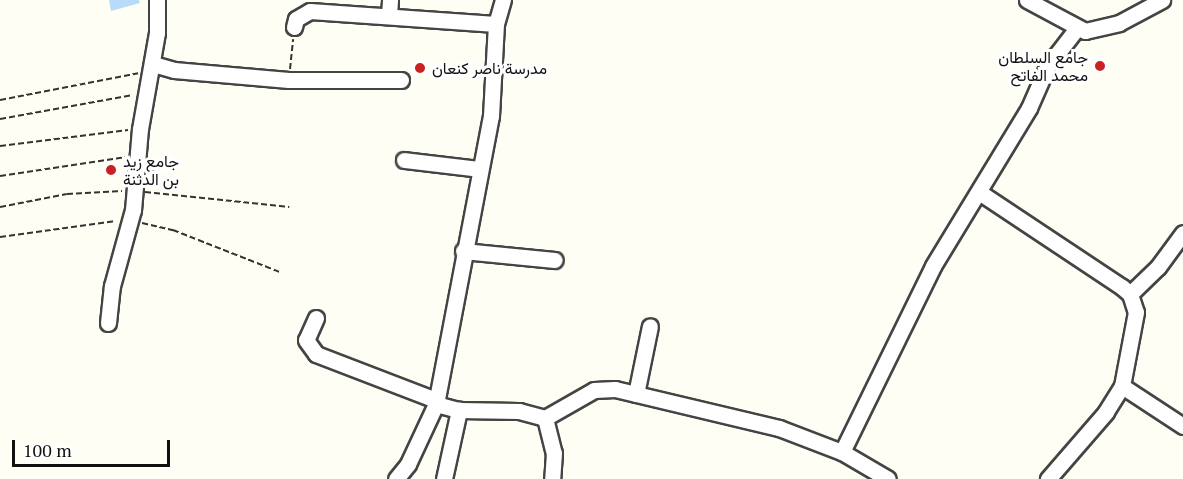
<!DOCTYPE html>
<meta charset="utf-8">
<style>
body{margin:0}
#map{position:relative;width:1183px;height:479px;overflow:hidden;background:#fffef4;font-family:"PT Serif",Vazirmatn,serif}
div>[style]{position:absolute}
.water>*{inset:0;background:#b6dcf9}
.path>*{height:2px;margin-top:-1px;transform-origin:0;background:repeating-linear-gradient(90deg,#333 0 6px,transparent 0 9px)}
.roads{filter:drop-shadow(2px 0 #444) drop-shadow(-2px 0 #444) drop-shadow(0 2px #444) drop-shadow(0 -2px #444)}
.minor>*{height:15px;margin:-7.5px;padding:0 7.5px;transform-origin:7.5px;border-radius:7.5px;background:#fff}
.dots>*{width:16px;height:16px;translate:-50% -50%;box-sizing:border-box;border:3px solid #fff;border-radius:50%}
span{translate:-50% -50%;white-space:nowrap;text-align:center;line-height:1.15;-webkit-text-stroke:6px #fff;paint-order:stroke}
.poi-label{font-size:16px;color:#111}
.right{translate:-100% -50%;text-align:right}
.left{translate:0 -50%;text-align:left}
.scale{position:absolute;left:12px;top:440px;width:158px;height:27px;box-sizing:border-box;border:3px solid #111;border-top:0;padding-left:8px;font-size:18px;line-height:21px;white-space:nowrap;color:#111;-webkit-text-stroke:4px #fff;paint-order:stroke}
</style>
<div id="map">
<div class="water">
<div style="clip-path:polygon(109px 0,139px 0,140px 3px,111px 11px)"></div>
</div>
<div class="path">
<div style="left:290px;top:69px;width:30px;rotate:-84deg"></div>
<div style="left:0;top:100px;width:142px;rotate:-11deg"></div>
<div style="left:0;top:119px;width:135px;rotate:-10.2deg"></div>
<div style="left:0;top:146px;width:129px;rotate:-7.1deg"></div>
<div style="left:0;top:176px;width:126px;rotate:-8.6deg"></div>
<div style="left:145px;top:192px;width:145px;rotate:5.9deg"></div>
<div style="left:0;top:207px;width:68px;rotate:-11deg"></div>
<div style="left:67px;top:194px;width:55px;rotate:-3.1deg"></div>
<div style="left:142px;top:223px;width:32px;rotate:13deg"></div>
<div style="left:173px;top:230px;width:117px;rotate:21.5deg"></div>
<div style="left:0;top:237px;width:117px;rotate:-7.9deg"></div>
</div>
<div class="roads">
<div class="minor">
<div style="left:1027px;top:0;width:66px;rotate:28.1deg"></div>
<div style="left:1085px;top:31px;width:35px;rotate:-13deg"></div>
<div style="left:1119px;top:23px;width:49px;rotate:-28.1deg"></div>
<div style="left:389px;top:15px;width:15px;rotate:-86deg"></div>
<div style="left:294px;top:27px;width:8px;rotate:-76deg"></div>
<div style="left:296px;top:19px;width:16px;rotate:-30deg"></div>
<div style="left:310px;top:11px;width:186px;rotate:4deg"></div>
<div style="left:153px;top:64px;width:22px;rotate:16deg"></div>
<div style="left:174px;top:70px;width:115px;rotate:5deg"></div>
<div style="left:289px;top:80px;width:112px"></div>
<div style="left:404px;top:160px;width:76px;rotate:6.8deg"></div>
<div style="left:979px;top:192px;width:172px;rotate:33.6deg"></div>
<div style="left:1122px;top:287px;width:11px;rotate:41deg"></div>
<div style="left:1130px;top:294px;width:19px;rotate:72deg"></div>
<div style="left:1136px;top:312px;width:75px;rotate:100.7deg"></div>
<div style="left:1122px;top:386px;width:31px;rotate:122deg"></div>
<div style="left:1106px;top:412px;width:89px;rotate:130.9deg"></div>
<div style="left:463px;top:251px;width:92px;rotate:5.6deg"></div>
<div style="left:1130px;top:294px;width:39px;rotate:-44deg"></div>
<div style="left:1158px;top:267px;width:42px;rotate:-53.7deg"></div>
<div style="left:316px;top:318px;width:24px;rotate:114deg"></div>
<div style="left:306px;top:340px;width:17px;rotate:54deg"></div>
<div style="left:316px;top:354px;width:129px;rotate:21deg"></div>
<div style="left:108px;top:323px;width:37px;rotate:-84deg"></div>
<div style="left:112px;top:286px;width:79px;rotate:-74.6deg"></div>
<div style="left:133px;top:210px;width:81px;rotate:-85.1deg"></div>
<div style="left:140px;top:129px;width:97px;rotate:-80deg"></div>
<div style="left:157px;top:33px;width:33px;rotate:-90deg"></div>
<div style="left:1122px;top:386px;width:73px;rotate:33.3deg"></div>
<div style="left:636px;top:394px;width:69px;rotate:-78.4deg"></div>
<div style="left:436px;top:404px;width:24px;rotate:15deg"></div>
<div style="left:459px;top:410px;width:60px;rotate:1deg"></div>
<div style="left:519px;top:411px;width:27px;rotate:15deg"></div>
<div style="left:545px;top:418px;width:36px;rotate:76deg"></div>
<div style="left:554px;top:453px;width:26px;rotate:94deg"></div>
<div style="left:545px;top:418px;width:56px;rotate:-29.7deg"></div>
<div style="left:594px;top:390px;width:21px;rotate:-3deg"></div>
<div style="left:615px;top:389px;width:169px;rotate:13.4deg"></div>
<div style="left:779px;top:428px;width:67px;rotate:20.9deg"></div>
<div style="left:842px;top:452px;width:53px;rotate:30.4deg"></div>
<div style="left:842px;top:452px;width:207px;rotate:-63.9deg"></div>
<div style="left:933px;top:266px;width:185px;rotate:-58.7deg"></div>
<div style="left:1029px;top:108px;width:45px;rotate:-66.3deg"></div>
<div style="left:1047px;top:67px;width:49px;rotate:-52.4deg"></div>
<div style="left:396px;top:479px;width:19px;rotate:-51deg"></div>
<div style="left:408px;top:464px;width:66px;rotate:-65deg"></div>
<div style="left:436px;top:404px;width:293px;rotate:-79.2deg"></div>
<div style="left:491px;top:116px;width:92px;rotate:-86.9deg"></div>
<div style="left:496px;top:24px;width:25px;rotate:-74deg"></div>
<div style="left:444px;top:479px;width:71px;rotate:-77.7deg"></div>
</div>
</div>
<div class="dots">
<div style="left:1100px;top:66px;background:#ca2220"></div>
<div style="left:420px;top:68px;background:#ca2220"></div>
<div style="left:111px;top:170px;background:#ca2220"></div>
</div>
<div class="poi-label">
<span class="right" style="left:1088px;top:66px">جامع السلطان<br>محمد الفاتح</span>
<span class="left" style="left:432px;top:68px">مدرسة ناصر كنعان</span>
<span class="left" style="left:123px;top:170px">جامع زيد<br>بن الدثنة</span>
</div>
<div class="scale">100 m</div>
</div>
